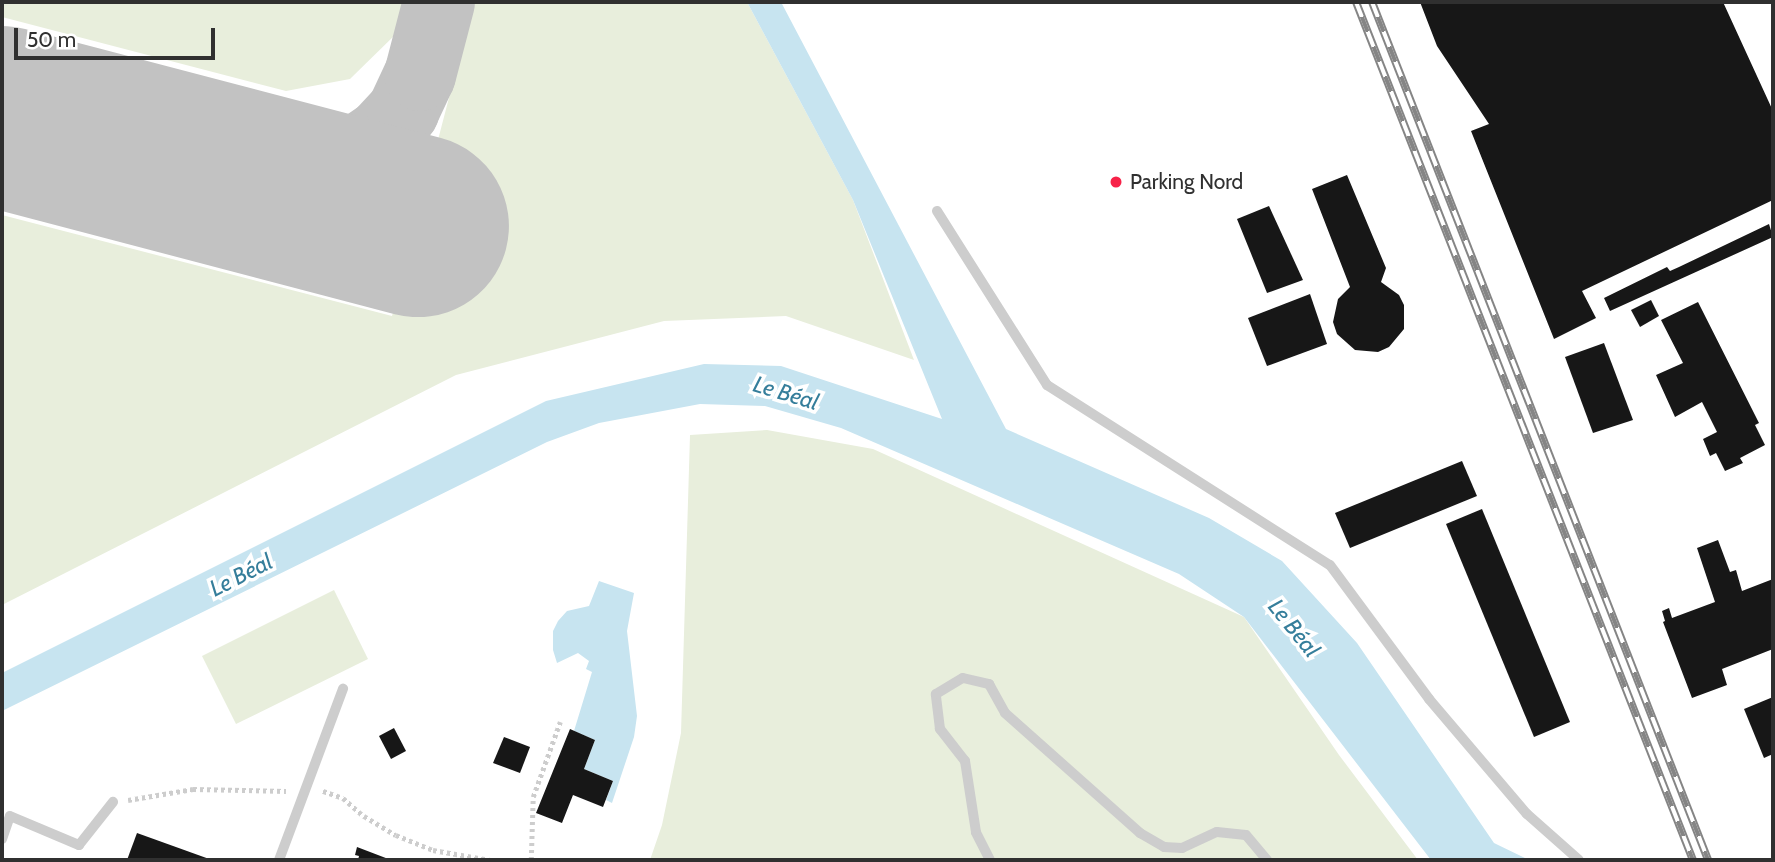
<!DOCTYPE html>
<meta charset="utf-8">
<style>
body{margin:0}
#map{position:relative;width:1775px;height:862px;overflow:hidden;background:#fff;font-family:Cabin,sans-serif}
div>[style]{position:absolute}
.green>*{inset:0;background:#e8eedc}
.water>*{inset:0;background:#c7e4f0}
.taxiway>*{height:72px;margin:-36px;padding:0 36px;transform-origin:36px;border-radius:36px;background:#c2c2c2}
.runway>*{height:182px;margin:-91px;padding:0 91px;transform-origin:91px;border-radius:91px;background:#c2c2c2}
.building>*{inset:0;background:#171717}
.path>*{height:4.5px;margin-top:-2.25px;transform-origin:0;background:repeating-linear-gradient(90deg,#cdcdcd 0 3.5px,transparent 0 7px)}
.service>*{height:10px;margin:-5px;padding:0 5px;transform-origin:5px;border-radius:5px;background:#cdcdcd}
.rail>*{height:8px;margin-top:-4px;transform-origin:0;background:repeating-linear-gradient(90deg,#fff 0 16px,#858585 0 32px);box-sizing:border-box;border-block:2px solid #858585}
.dots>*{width:19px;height:19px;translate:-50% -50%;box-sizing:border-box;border:4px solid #fff;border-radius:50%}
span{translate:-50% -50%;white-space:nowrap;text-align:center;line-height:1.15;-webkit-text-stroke:7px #fff;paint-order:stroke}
.poi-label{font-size:21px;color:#303030}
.left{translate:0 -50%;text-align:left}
.water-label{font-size:23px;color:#357e9b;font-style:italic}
.frame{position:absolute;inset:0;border:4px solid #303030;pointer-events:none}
.scale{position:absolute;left:14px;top:28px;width:201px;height:32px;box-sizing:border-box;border:4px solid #303030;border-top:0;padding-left:9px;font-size:21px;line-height:24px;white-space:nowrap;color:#303030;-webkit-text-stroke:5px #fff;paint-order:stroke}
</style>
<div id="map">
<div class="green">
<div style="clip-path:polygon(2px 2px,406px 2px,398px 32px,350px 79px,286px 91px,2px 17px)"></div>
<div style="clip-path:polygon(474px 2px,747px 2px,853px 200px,914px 360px,786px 316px,664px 321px,456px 375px,2px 605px,2px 215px,392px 316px)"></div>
<div style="clip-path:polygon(767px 430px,873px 449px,1244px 617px,1339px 755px,1418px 860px,650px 860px,662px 825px,681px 733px,690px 435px)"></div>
<div style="clip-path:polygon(334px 590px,368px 659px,236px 724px,202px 656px)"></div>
</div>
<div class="water">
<div style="clip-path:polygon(747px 2px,781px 2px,1006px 429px,1209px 518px,1282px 561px,1357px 643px,1494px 843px,1529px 860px,1431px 860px,1244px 617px,1179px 574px,841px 428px,765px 406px,700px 404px,599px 423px,547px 442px,2px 711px,2px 673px,546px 401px,704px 364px,781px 366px,942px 419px,853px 200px)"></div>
<div style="clip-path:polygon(599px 581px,634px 593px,627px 631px,637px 716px,634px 737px,612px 803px,606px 800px,613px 781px,584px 769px,595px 740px,574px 731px,592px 672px,586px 669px,589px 661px,578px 653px,557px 663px,553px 650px,553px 631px,558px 621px,567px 611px,589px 606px)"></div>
</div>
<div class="taxiway">
<div style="left:214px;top:172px;width:57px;rotate:5deg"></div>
<div style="left:271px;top:177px;width:38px;rotate:-3deg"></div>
<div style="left:309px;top:175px;width:40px;rotate:-23.4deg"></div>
<div style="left:346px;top:159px;width:42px;rotate:-34.4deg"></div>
<div style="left:381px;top:135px;width:33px;rotate:-47deg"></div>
<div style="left:403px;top:111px;width:40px;rotate:-65deg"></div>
<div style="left:420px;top:75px;width:75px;rotate:-75.4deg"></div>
</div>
<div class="runway">
<div style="left:2px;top:117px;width:430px;rotate:14.7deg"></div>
</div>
<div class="building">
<div style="clip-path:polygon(1420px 2px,1723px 2px,1773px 111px,1773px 200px,1582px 291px,1596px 318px,1554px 339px,1471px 131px,1489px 124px,1437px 46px)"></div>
<div style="clip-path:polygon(1347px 175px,1386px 268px,1381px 282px,1399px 295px,1404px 305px,1404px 329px,1389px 347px,1378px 352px,1355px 350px,1337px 334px,1333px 322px,1338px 299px,1350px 287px,1312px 189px)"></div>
<div style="clip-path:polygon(1269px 206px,1303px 280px,1267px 293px,1237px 219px)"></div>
<div style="clip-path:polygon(1769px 224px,1773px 237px,1610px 311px,1604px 298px,1667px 267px,1670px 271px,1679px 267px)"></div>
<div style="clip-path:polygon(1310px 294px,1327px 344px,1267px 366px,1248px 318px)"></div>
<div style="clip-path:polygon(1651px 300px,1659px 316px,1640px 327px,1631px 310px)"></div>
<div style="clip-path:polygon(1698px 302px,1759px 423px,1755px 425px,1765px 445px,1740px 458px,1743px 463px,1725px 471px,1716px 453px,1710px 456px,1703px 439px,1717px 432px,1702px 402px,1675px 417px,1656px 375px,1683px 363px,1661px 320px)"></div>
<div style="clip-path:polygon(1604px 343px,1633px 420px,1593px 433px,1565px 357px)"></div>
<div style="clip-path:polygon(1462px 461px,1477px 496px,1350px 548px,1335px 513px)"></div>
<div style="clip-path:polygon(1482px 509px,1570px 722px,1534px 737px,1446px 524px)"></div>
<div style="clip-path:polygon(1718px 540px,1730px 572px,1736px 570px,1742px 591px,1773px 579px,1773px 649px,1722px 669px,1727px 685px,1692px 698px,1663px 622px,1665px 621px,1662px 611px,1669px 608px,1672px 618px,1715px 602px,1697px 548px)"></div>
<div style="clip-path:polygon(1773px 697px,1773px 754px,1764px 758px,1744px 709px)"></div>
<div style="clip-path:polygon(394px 728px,406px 751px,391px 759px,379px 736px)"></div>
<div style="clip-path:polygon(570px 729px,595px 740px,584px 769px,613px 781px,603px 807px,573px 795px,562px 823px,536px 813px)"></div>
<div style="clip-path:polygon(504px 737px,530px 747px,520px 773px,493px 763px)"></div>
<div style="clip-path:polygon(137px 833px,212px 860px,127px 860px)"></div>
<div style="clip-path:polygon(357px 847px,391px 860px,358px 860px,359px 856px,355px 855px)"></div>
</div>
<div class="path">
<div style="left:323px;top:791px;width:21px;rotate:19deg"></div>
<div style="left:343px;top:798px;width:28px;rotate:41deg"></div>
<div style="left:364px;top:816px;width:37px;rotate:31deg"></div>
<div style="left:396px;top:835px;width:40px;rotate:22deg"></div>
<div style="left:433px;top:850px;width:58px;rotate:10deg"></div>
<div style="left:128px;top:800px;width:66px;rotate:-9.6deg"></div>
<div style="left:193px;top:789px;width:93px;rotate:1.2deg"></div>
<div style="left:531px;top:860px;width:63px;rotate:-88.2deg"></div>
<div style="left:533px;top:797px;width:80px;rotate:-70.2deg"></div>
</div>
<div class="service">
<div style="left:937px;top:211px;width:206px;rotate:57.7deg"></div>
<div style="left:1047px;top:385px;width:335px;rotate:32.5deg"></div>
<div style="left:1330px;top:565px;width:167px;rotate:53.5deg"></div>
<div style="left:1429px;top:699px;width:151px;rotate:49.6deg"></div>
<div style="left:1527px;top:814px;width:69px;rotate:41.5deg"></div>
<div style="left:2px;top:839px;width:24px;rotate:-71deg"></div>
<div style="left:10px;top:816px;width:75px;rotate:22.8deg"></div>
<div style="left:79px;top:845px;width:55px;rotate:-51.7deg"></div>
<div style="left:279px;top:860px;width:183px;rotate:-69.5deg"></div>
<div style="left:990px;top:860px;width:31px;rotate:-117deg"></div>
<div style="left:976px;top:832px;width:72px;rotate:-98.8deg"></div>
<div style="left:965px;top:761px;width:41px;rotate:-128deg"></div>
<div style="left:940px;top:729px;width:35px;rotate:-97deg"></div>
<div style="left:936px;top:694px;width:31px;rotate:-31deg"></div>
<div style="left:963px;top:678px;width:27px;rotate:13deg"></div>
<div style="left:989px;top:684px;width:33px;rotate:61deg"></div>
<div style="left:1005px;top:713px;width:181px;rotate:41.6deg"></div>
<div style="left:1140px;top:833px;width:28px;rotate:30deg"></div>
<div style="left:1164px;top:847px;width:18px;rotate:3deg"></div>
<div style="left:1182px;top:848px;width:38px;rotate:-25deg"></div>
<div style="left:1217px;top:832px;width:29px;rotate:6deg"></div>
<div style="left:1246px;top:835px;width:33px;rotate:50deg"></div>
</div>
<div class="rail">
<div style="left:1356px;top:2px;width:922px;rotate:68.56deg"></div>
<div style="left:1372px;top:2px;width:921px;rotate:68.61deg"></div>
</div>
<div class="dots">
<div style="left:1116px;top:182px;background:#f72248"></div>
</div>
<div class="poi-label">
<span class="left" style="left:1130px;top:182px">Parking Nord</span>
</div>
<div class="water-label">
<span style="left:786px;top:393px;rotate:17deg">Le Béal</span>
<span style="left:241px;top:575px;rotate:-27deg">Le Béal</span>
<span style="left:1294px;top:628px;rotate:51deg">Le Béal</span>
</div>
<div class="frame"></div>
<div class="scale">50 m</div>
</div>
